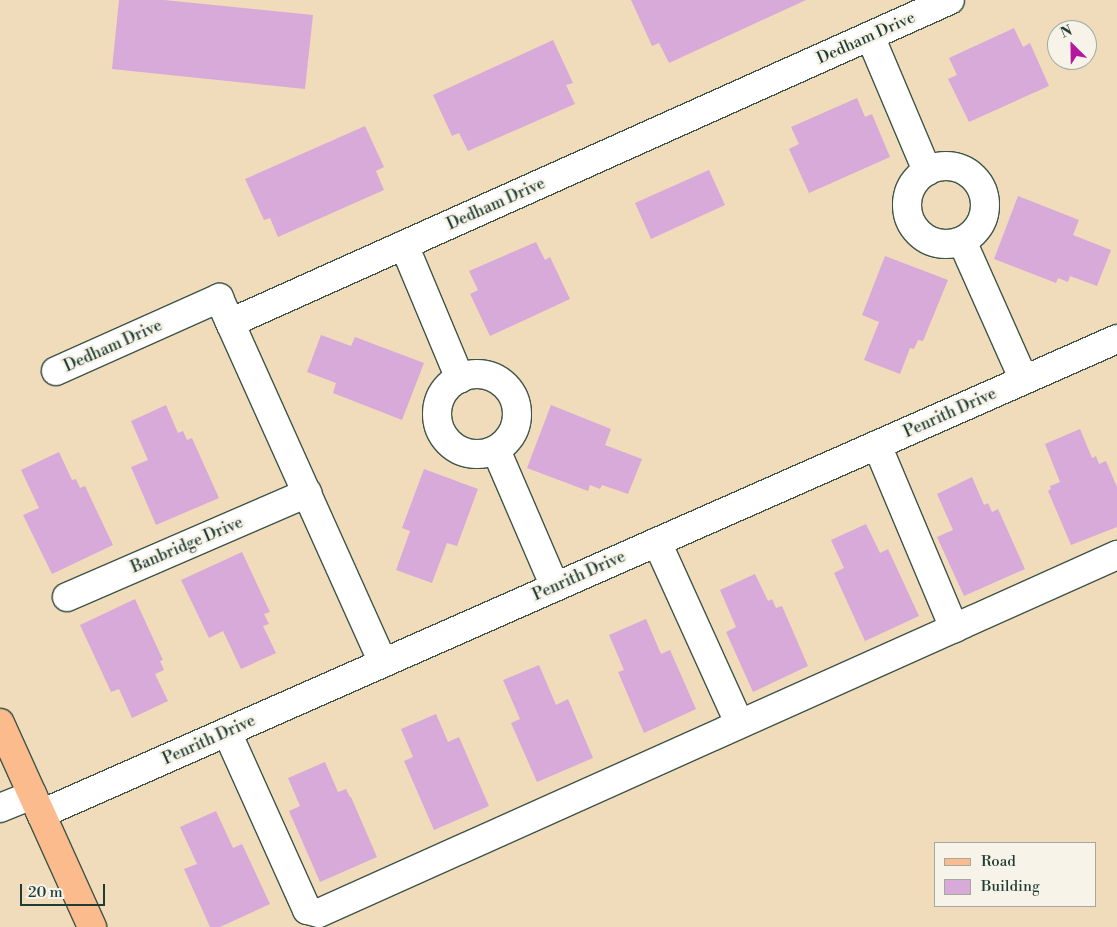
<!DOCTYPE html>
<style>
body{margin:0}
#map{position:relative;width:1117px;height:927px;overflow:hidden;background:#f0dcbb;font-family:"Libre Bodoni",serif}
div>[style]{position:absolute}
.building>*{inset:0;background:#d8aad9}
.roads{filter:drop-shadow(1px 0 #3e5548) drop-shadow(-1px 0 #3e5548) drop-shadow(0 1px #3e5548) drop-shadow(0 -1px #3e5548)}
.minor>*{height:28px;margin:-14px;padding:0 14px;transform-origin:14px;border-radius:14px;background:#fff}
.minor>.ring{margin:-14px;padding:0;box-sizing:content-box;background:none;border:28px solid #fff;border-radius:50%}
.major>*{height:28px;margin:-14px;padding:0 14px;transform-origin:14px;border-radius:14px;background:#fbbb8d}
span{translate:-50% -50%;white-space:nowrap;text-align:center;line-height:1.15;-webkit-text-stroke:4.5px #f7f3e8;paint-order:stroke}
.street-label{font-size:16px;color:#1f3d34}
.legend{position:absolute;left:934px;top:842px;width:162px;height:65px;box-sizing:border-box;background:#f7f3e8;border:1px solid #a1aaa0;margin:0;padding:6px 9px;list-style:none;font-size:15px;color:#1f3d34}
.legend li{display:flex;align-items:center;gap:10px;height:25px}
.legend b{width:25px;border:1px solid #a1aaa0}
.north{position:absolute;left:1047px;top:20px;width:50px;height:50px;box-sizing:border-box;background:#f7f3e8;border:1px solid #a1aaa0;border-radius:50%;rotate:337deg;font-size:14px;font-weight:700;line-height:20px;text-align:center;color:#1f3d34}
.north::after{content:'';display:block;margin:auto;width:18px;height:22px;background:#b5179e;clip-path:polygon(50% 0,100% 100%,50% 72%,0 100%)}
.scale{position:absolute;left:20px;top:884px;width:85px;height:22px;box-sizing:border-box;border:2px solid #1f3d34;border-top:0;padding-left:6px;font-size:15px;line-height:18px;white-space:nowrap;color:#1f3d34;-webkit-text-stroke:4px #f7f3e8;paint-order:stroke}
</style>
<div id="map">
<div class="building">
<div style="clip-path:polygon(119px 0,164px 0,313px 15px,305px 89px,112px 69px)"></div>
<div style="clip-path:polygon(631px 0,806px 0,669px 63px,659px 43px,652px 46px)"></div>
<div style="clip-path:polygon(1014px 28px,1023px 47px,1030px 43px,1049px 86px,969px 122px,948px 79px,957px 75px,949px 58px)"></div>
<div style="clip-path:polygon(553px 40px,573px 83px,566px 85px,575px 104px,468px 151px,459px 133px,452px 136px,433px 95px)"></div>
<div style="clip-path:polygon(857px 98px,865px 117px,872px 114px,890px 157px,809px 193px,789px 149px,799px 144px,791px 127px)"></div>
<div style="clip-path:polygon(365px 126px,384px 167px,376px 171px,384px 190px,278px 237px,270px 218px,264px 220px,245px 179px)"></div>
<div style="clip-path:polygon(709px 170px,725px 205px,651px 239px,635px 203px)"></div>
<div style="clip-path:polygon(1018px 196px,1079px 220px,1073px 235px,1111px 250px,1097px 286px,1070px 276px,1068px 282px,1058px 278px,1056px 283px,994px 259px)"></div>
<div style="clip-path:polygon(536px 242px,545px 260px,550px 257px,570px 299px,490px 336px,470px 294px,478px 290px,469px 271px)"></div>
<div style="clip-path:polygon(885px 256px,948px 280px,923px 341px,918px 340px,914px 349px,910px 348px,900px 374px,864px 360px,879px 322px,862px 315px)"></div>
<div style="clip-path:polygon(321px 335px,351px 346px,355px 337px,424px 363px,402px 420px,333px 393px,336px 383px,307px 372px)"></div>
<div style="clip-path:polygon(166px 405px,178px 433px,183px 431px,187px 440px,192px 438px,219px 498px,156px 525px,131px 467px,148px 460px,131px 421px)"></div>
<div style="clip-path:polygon(551px 405px,611px 429px,605px 445px,642px 459px,628px 494px,602px 485px,600px 489px,590px 485px,588px 491px,527px 468px)"></div>
<div style="clip-path:polygon(1080px 429px,1092px 458px,1096px 456px,1099px 464px,1106px 461px,1117px 487px,1117px 527px,1071px 545px,1048px 491px,1051px 489px,1050px 486px,1060px 482px,1045px 444px)"></div>
<div style="clip-path:polygon(59px 452px,72px 480px,76px 479px,80px 488px,85px 486px,113px 545px,52px 574px,23px 515px,39px 508px,21px 470px)"></div>
<div style="clip-path:polygon(424px 469px,478px 489px,457px 546px,447px 543px,432px 583px,396px 570px,410px 531px,402px 528px)"></div>
<div style="clip-path:polygon(972px 477px,984px 505px,988px 503px,992px 512px,998px 509px,1025px 569px,964px 596px,937px 537px,953px 530px,937px 494px)"></div>
<div style="clip-path:polygon(866px 524px,880px 553px,888px 549px,919px 616px,865px 641px,834px 573px,844px 568px,831px 540px)"></div>
<div style="clip-path:polygon(242px 552px,270px 612px,264px 614px,269px 624px,263px 626px,276px 653px,241px 669px,223px 631px,209px 638px,181px 580px)"></div>
<div style="clip-path:polygon(755px 574px,768px 601px,772px 599px,776px 608px,782px 606px,808px 666px,753px 692px,726px 632px,736px 627px,720px 590px)"></div>
<div style="clip-path:polygon(135px 599px,163px 660px,160px 661px,164px 670px,155px 674px,168px 701px,132px 718px,119px 689px,111px 692px,80px 625px)"></div>
<div style="clip-path:polygon(646px 619px,661px 654px,670px 650px,696px 709px,644px 733px,618px 672px,624px 670px,609px 635px)"></div>
<div style="clip-path:polygon(539px 665px,556px 705px,568px 699px,593px 758px,537px 782px,511px 723px,520px 719px,503px 680px)"></div>
<div style="clip-path:polygon(436px 714px,448px 742px,459px 737px,489px 806px,434px 830px,404px 761px,413px 757px,401px 729px)"></div>
<div style="clip-path:polygon(325px 762px,338px 792px,346px 789px,350px 797px,351px 797px,377px 857px,320px 882px,289px 811px,300px 806px,288px 778px)"></div>
<div style="clip-path:polygon(216px 811px,233px 848px,242px 844px,270px 904px,220px 927px,210px 927px,184px 869px,197px 864px,180px 827px)"></div>
</div>
<div class="roads">
<div class="minor">
<div style="left:870px;top:36px;width:147px;rotate:67.1deg"></div>
<div class="ring" style="left:907px;top:166px;width:50px;height:50px"></div>
<div style="left:962px;top:241px;width:152px;rotate:66deg"></div>
<div style="left:404px;top:245px;width:145px;rotate:67.3deg"></div>
<div style="left:230px;top:323px;width:789px;rotate:-24.16deg"></div>
<div style="left:56px;top:371px;width:179px;rotate:-24.1deg"></div>
<div style="left:219px;top:298px;width:400px;rotate:65.8deg"></div>
<div class="ring" style="left:437px;top:374px;width:52px;height:52px"></div>
<div style="left:877px;top:445px;width:199px;rotate:67.2deg"></div>
<div style="left:496px;top:450px;width:149px;rotate:66.7deg"></div>
<div style="left:657px;top:542px;width:199px;rotate:65.6deg"></div>
<div style="left:67px;top:597px;width:262px;rotate:-23.4deg"></div>
<div style="left:227px;top:732px;width:195px;rotate:65.8deg"></div>
<div style="left:307px;top:910px;width:12px;rotate:14deg"></div>
<div style="left:319px;top:913px;width:875px;rotate:-24.16deg"></div>
<div style="left:0;top:808px;width:35px;rotate:-22deg"></div>
<div style="left:41px;top:814px;width:1176px;rotate:-23.82deg"></div>
</div>
<div class="major">
<div style="left:0;top:723px;width:224px;rotate:65.7deg"></div>
</div>
</div>
<div class="street-label">
<span style="left:866px;top:38px;rotate:-24deg">Dedham Drive</span>
<span style="left:496px;top:204px;rotate:-24deg">Dedham Drive</span>
<span style="left:113px;top:346px;rotate:-24deg">Dedham Drive</span>
<span style="left:950px;top:413px;rotate:-24deg">Penrith Drive</span>
<span style="left:187px;top:545px;rotate:-23deg">Banbridge Drive</span>
<span style="left:579px;top:576px;rotate:-24deg">Penrith Drive</span>
<span style="left:209px;top:740px;rotate:-24deg">Penrith Drive</span>
</div>
<ul class="legend">
<li><b style="height:6px;background:#fbbb8d"></b>Road</li>
<li><b style="height:14px;background:#d8aad9"></b>Building</li>
</ul>
<div class="north">N</div>
<div class="scale">20 m</div>
</div>
